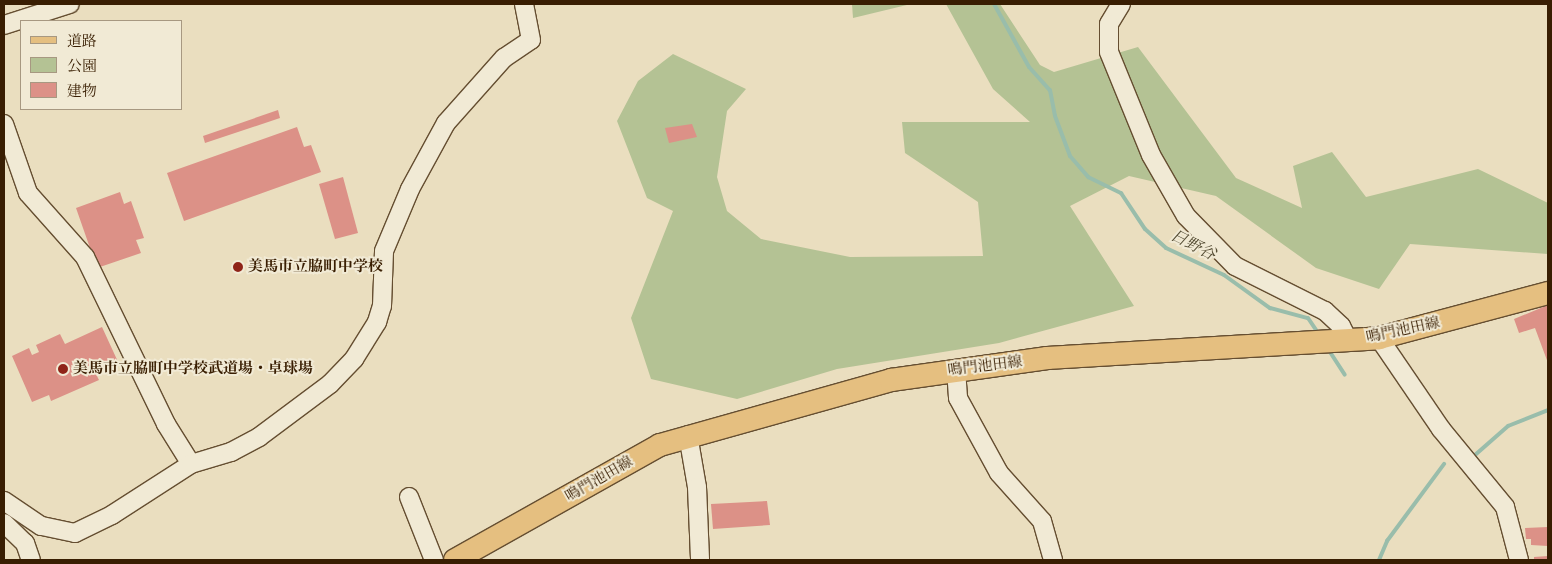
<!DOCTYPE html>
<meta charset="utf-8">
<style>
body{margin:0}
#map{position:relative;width:1552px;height:564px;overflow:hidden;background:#eadebf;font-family:"IM FELL French Canon","Noto Serif JP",serif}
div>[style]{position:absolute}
.green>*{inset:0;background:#b4c294}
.stream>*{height:4px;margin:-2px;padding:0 2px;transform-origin:2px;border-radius:2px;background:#99bdab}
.building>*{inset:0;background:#dc9187}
.roads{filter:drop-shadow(1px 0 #654e31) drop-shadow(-1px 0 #654e31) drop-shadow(0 1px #654e31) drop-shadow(0 -1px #654e31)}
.minor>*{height:18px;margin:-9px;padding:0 9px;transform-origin:9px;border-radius:9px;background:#f1ead5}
.major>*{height:22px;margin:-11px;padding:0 11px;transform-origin:11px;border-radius:11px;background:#e5bf80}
.dots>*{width:14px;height:14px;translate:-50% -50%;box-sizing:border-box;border:2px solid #f1ead5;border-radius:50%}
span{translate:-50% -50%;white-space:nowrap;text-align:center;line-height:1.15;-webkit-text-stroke:4px #f1ead5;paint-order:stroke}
.poi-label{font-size:15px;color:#391e02;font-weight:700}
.left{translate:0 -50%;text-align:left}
.street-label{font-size:15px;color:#391e02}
.water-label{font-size:16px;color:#564e35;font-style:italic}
.frame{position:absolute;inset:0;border:5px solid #391e02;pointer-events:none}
.legend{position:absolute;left:20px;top:20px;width:162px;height:90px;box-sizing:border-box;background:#f1ead5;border:1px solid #a79881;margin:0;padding:6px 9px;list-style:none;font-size:15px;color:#391e02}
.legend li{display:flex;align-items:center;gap:10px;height:25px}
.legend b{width:25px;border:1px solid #a79881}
</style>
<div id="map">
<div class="green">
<div style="clip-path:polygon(852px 4px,911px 4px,853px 18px)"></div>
<div style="clip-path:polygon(946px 4px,1000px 4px,1040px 65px,1054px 72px,1138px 47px,1236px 178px,1302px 208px,1293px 166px,1332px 152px,1366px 197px,1478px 169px,1548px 203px,1548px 254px,1410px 244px,1379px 289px,1316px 268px,1216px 196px,1129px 176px,1070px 206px,1134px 306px,999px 343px,837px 369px,737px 399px,651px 379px,631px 318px,673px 211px,647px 198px,617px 121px,638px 81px,673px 54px,746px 89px,727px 111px,717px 177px,727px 211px,761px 239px,850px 257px,983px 256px,978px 202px,905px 153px,902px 122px,1030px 122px,993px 89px)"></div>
</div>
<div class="stream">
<div style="left:994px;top:4px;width:72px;rotate:60.9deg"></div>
<div style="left:1029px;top:67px;width:31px;rotate:48deg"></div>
<div style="left:1050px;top:90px;width:26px;rotate:79deg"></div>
<div style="left:1055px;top:116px;width:43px;rotate:69.4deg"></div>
<div style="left:1070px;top:156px;width:28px;rotate:49deg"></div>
<div style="left:1088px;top:177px;width:37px;rotate:26deg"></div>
<div style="left:1121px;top:193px;width:43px;rotate:56.3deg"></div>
<div style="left:1145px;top:229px;width:28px;rotate:42deg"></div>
<div style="left:1166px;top:248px;width:64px;rotate:25deg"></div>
<div style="left:1224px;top:275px;width:57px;rotate:35.7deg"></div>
<div style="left:1270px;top:308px;width:39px;rotate:15deg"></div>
<div style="left:1308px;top:318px;width:14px;rotate:56deg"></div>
<div style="left:1330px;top:352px;width:27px;rotate:57deg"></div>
<div style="left:1475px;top:455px;width:44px;rotate:-41.3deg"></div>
<div style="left:1508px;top:426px;width:43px;rotate:-21.8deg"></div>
<div style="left:1379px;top:560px;width:21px;rotate:-67deg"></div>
<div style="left:1387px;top:541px;width:96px;rotate:-53.5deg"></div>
</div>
<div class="building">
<div style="clip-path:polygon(278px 110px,280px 118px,205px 143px,203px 136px)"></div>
<div style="clip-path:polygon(692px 124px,697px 137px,669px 143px,665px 128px)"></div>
<div style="clip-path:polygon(297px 127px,304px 147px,311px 145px,321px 172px,184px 221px,167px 173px)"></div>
<div style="clip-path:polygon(343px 177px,358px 233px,335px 239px,319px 184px)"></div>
<div style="clip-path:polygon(120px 192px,124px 204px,131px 201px,144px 238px,136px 240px,141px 253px,97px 268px,76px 208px)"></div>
<div style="clip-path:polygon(1548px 305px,1548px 363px,1535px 328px,1519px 333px,1514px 319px)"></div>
<div style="clip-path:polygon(102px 327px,119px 364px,96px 374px,99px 380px,51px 401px,49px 395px,32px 402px,12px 356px,29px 348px,32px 355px,39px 352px,36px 345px,60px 334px,65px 344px)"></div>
<div style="clip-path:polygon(767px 501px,770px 525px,713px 529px,711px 504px)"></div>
<div style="clip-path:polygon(1548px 527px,1548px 546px,1531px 545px,1531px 539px,1526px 539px,1525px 528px)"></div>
<div style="clip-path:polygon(1548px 556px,1548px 560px,1534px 560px,1534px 557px)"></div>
</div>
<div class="roads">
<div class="minor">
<div style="left:1121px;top:4px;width:23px;rotate:121deg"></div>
<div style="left:1109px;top:24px;width:28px;rotate:90deg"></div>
<div style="left:1109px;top:52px;width:111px;rotate:67.8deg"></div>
<div style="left:1151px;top:155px;width:70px;rotate:60.2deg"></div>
<div style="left:1186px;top:216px;width:70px;rotate:45.6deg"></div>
<div style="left:1235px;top:266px;width:101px;rotate:26.6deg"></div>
<div style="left:1325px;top:311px;width:22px;rotate:43deg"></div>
<div style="left:1341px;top:326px;width:16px;rotate:63deg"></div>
<div style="left:4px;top:25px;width:69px;rotate:-17.7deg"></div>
<div style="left:4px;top:124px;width:73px;rotate:70.8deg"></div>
<div style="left:28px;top:193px;width:86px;rotate:48.3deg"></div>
<div style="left:85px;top:257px;width:186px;rotate:64.1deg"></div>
<div style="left:166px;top:424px;width:47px;rotate:58deg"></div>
<div style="left:191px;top:464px;width:94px;rotate:147.2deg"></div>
<div style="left:112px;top:515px;width:41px;rotate:154.1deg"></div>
<div style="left:75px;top:533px;width:35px;rotate:-168deg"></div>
<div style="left:41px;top:526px;width:45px;rotate:-146deg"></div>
<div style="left:1379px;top:338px;width:110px;rotate:55.7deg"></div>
<div style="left:1441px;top:429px;width:101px;rotate:50.6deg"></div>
<div style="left:1505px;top:507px;width:55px;rotate:75.2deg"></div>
<div style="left:956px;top:369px;width:29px;rotate:86deg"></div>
<div style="left:958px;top:398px;width:85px;rotate:61.3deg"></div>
<div style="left:999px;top:473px;width:64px;rotate:48.1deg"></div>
<div style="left:1042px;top:521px;width:41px;rotate:74.2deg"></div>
<div style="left:688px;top:435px;width:53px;rotate:80.2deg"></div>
<div style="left:697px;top:487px;width:73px;rotate:87.6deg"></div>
<div style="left:191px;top:464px;width:42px;rotate:-16.7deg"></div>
<div style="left:231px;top:452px;width:32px;rotate:-28deg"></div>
<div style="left:259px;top:437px;width:89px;rotate:-36.7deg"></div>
<div style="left:330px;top:384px;width:35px;rotate:-46deg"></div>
<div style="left:354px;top:359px;width:44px;rotate:-58.1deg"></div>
<div style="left:377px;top:322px;width:17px;rotate:-73deg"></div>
<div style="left:382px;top:306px;width:55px;rotate:-87.9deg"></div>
<div style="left:384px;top:251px;width:67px;rotate:-67.2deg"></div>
<div style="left:410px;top:189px;width:75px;rotate:-61.4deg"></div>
<div style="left:446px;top:123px;width:87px;rotate:-48.3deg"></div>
<div style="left:504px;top:58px;width:32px;rotate:-34deg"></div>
<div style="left:531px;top:40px;width:37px;rotate:-101deg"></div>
<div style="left:409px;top:497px;width:68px;rotate:68.4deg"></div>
<div style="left:4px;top:523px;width:29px;rotate:44deg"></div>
<div style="left:25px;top:543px;width:18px;rotate:71deg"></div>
</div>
<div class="major">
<div style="left:455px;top:560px;width:235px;rotate:-29.3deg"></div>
<div style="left:660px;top:445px;width:240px;rotate:-15.7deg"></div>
<div style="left:891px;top:380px;width:158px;rotate:-8deg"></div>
<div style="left:1047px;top:358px;width:333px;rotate:-3.4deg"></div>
<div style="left:1379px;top:338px;width:175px;rotate:-14.9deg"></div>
</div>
</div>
<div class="dots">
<div style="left:238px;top:267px;background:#8f2418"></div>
<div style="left:63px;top:369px;background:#8f2418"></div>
</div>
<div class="poi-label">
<span class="left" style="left:248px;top:267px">美馬市立脇町中学校</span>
<span class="left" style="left:73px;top:369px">美馬市立脇町中学校武道場・卓球場</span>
</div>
<div class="street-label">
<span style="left:1403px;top:330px;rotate:-12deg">鳴門池田線</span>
<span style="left:985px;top:366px;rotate:-7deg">鳴門池田線</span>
<span style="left:599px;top:479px;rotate:-30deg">鳴門池田線</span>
</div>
<div class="water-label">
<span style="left:1193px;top:245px;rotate:27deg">日野谷</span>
</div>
<div class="frame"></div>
<ul class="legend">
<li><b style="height:6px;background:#e5bf80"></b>道路</li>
<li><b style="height:14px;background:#b4c294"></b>公園</li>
<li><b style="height:14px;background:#dc9187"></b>建物</li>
</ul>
</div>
